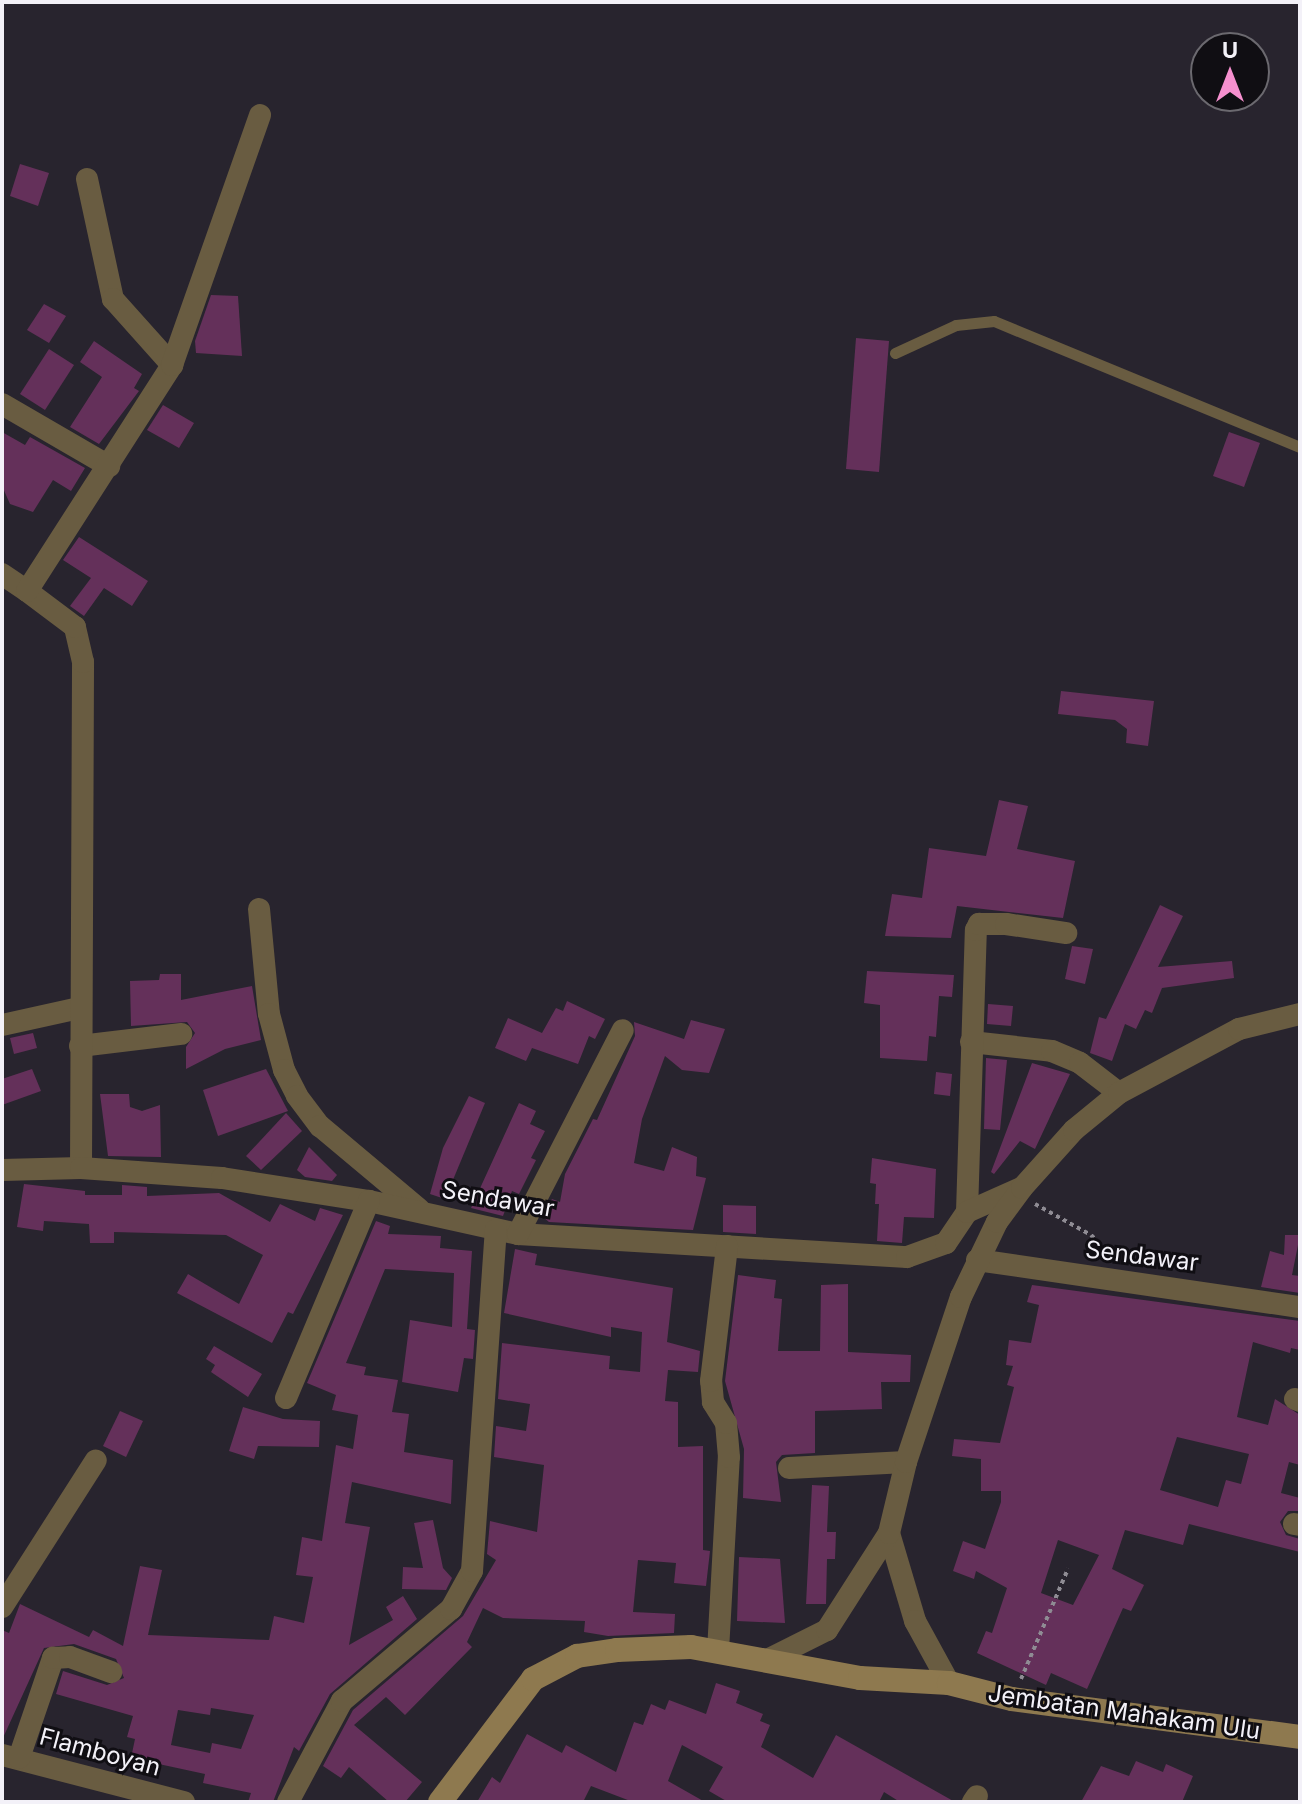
<!DOCTYPE html>
<style>
body{margin:0}
#map{position:relative;width:1302px;height:1804px;overflow:hidden;background:#28242e;font-family:Inter,sans-serif}
div>[style]{position:absolute}
.building>*{inset:0;background:#64305a}
.path>*{height:4px;margin-top:-2px;transform-origin:0;background:repeating-linear-gradient(90deg,#8f8c94 0 4px,transparent 0 8px)}
.lane>*{height:11px;margin:-5.5px;padding:0 5.5px;transform-origin:5.5px;border-radius:5.5px;background:#695c41}
.street>*{height:22px;margin:-11px;padding:0 11px;transform-origin:11px;border-radius:11px;background:#695c41}
.secondary>*{height:24px;margin:-12px;padding:0 12px;transform-origin:12px;border-radius:12px;background:#8e794f}
span{translate:-50% -50%;white-space:nowrap;text-align:center;line-height:1.15;-webkit-text-stroke:6px #100e13;paint-order:stroke}
.street-label{font-size:24px;color:#f3f1f8}
.frame{position:absolute;inset:0;border:4px solid #f3f1f8;pointer-events:none}
.north{position:absolute;left:1190px;top:32px;width:80px;height:80px;box-sizing:border-box;background:#100e13;border:2px solid #6b696f;border-radius:50%;rotate:0deg;font-size:22px;font-weight:700;line-height:32px;text-align:center;color:#f3f1f8}
.north::after{content:'';display:block;margin:auto;width:28px;height:36px;background:#f690cf;clip-path:polygon(50% 0,100% 100%,50% 72%,0 100%)}
</style>
<div id="map">
<div class="building">
<div style="clip-path:polygon(20px 164px,49px 173px,38px 206px,10px 196px)"></div>
<div style="clip-path:polygon(211px 295px,238px 296px,242px 356px,196px 353px,195px 341px)"></div>
<div style="clip-path:polygon(44px 304px,66px 316px,49px 343px,27px 330px)"></div>
<div style="clip-path:polygon(856px 338px,889px 341px,879px 472px,846px 469px)"></div>
<div style="clip-path:polygon(94px 341px,142px 374px,134px 388px,139px 391px,99px 444px,70px 427px,102px 377px,80px 362px)"></div>
<div style="clip-path:polygon(49px 349px,74px 365px,45px 410px,20px 394px)"></div>
<div style="clip-path:polygon(163px 405px,194px 423px,179px 448px,147px 430px)"></div>
<div style="clip-path:polygon(2px 432px,25px 445px,30px 437px,85px 468px,71px 491px,53px 480px,33px 512px,10px 504px,2px 486px)"></div>
<div style="clip-path:polygon(1229px 432px,1260px 443px,1244px 487px,1213px 476px)"></div>
<div style="clip-path:polygon(79px 537px,148px 581px,132px 606px,104px 588px,84px 616px,70px 606px,91px 578px,63px 560px)"></div>
<div style="clip-path:polygon(1061px 691px,1154px 701px,1148px 746px,1126px 743px,1127px 729px,1115px 720px,1058px 714px)"></div>
<div style="clip-path:polygon(999px 800px,1028px 806px,1017px 849px,1075px 861px,1063px 918px,957px 906px,951px 938px,885px 936px,892px 894px,922px 898px,929px 848px,986px 856px)"></div>
<div style="clip-path:polygon(1160px 905px,1183px 916px,1158px 967px,1232px 961px,1234px 978px,1162px 988px,1152px 1013px,1145px 1010px,1136px 1029px,1125px 1024px,1112px 1061px,1090px 1053px,1099px 1017px,1106px 1019px)"></div>
<div style="clip-path:polygon(1072px 946px,1093px 949px,1085px 984px,1065px 979px)"></div>
<div style="clip-path:polygon(867px 971px,954px 975px,952px 997px,939px 996px,936px 1037px,929px 1036px,927px 1061px,880px 1058px,880px 1005px,864px 1003px)"></div>
<div style="clip-path:polygon(160px 974px,181px 974px,181px 1000px,252px 986px,261px 1040px,225px 1049px,186px 1069px,186px 1047px,195px 1033px,187px 1022px,131px 1026px,130px 981px,159px 980px)"></div>
<div style="clip-path:polygon(567px 1001px,605px 1019px,595px 1039px,589px 1036px,578px 1064px,532px 1048px,526px 1061px,495px 1048px,508px 1018px,542px 1033px,556px 1008px,563px 1011px)"></div>
<div style="clip-path:polygon(988px 1004px,1013px 1006px,1011px 1026px,987px 1024px)"></div>
<div style="clip-path:polygon(691px 1020px,725px 1029px,709px 1073px,682px 1070px,665px 1056px,642px 1119px,634px 1163px,664px 1171px,672px 1147px,697px 1157px,696px 1176px,706px 1178px,693px 1230px,549px 1222px,543px 1217px,552px 1199px,560px 1202px,565px 1174px,593px 1119px,597px 1120px,635px 1036px,634px 1022px,684px 1039px)"></div>
<div style="clip-path:polygon(33px 1033px,37px 1048px,14px 1054px,10px 1038px)"></div>
<div style="clip-path:polygon(986px 1058px,1007px 1060px,1000px 1130px,984px 1129px)"></div>
<div style="clip-path:polygon(1032px 1063px,1070px 1074px,1035px 1149px,1020px 1141px,994px 1174px,991px 1172px)"></div>
<div style="clip-path:polygon(32px 1069px,41px 1091px,2px 1105px,2px 1079px)"></div>
<div style="clip-path:polygon(266px 1069px,288px 1111px,218px 1136px,203px 1090px)"></div>
<div style="clip-path:polygon(936px 1072px,952px 1074px,950px 1096px,934px 1094px)"></div>
<div style="clip-path:polygon(100px 1094px,129px 1094px,130px 1107px,142px 1111px,160px 1105px,161px 1157px,108px 1156px)"></div>
<div style="clip-path:polygon(469px 1096px,485px 1103px,445px 1199px,430px 1194px,443px 1148px)"></div>
<div style="clip-path:polygon(519px 1103px,536px 1111px,530px 1124px,545px 1131px,531px 1158px,536px 1160px,519px 1194px,512px 1191px,503px 1216px,471px 1208px)"></div>
<div style="clip-path:polygon(286px 1113px,302px 1131px,261px 1170px,246px 1156px)"></div>
<div style="clip-path:polygon(309px 1147px,337px 1175px,332px 1181px,305px 1177px,297px 1170px)"></div>
<div style="clip-path:polygon(872px 1158px,936px 1169px,934px 1218px,904px 1217px,902px 1243px,877px 1241px,879px 1204px,875px 1204px,876px 1184px,870px 1183px)"></div>
<div style="clip-path:polygon(24px 1184px,85px 1191px,85px 1195px,122px 1195px,122px 1185px,147px 1187px,147px 1196px,219px 1193px,270px 1222px,280px 1204px,315px 1221px,320px 1208px,343px 1215px,293px 1314px,288px 1312px,272px 1343px,177px 1293px,188px 1274px,239px 1304px,263px 1255px,226px 1235px,114px 1232px,114px 1243px,90px 1243px,89px 1224px,44px 1221px,43px 1231px,17px 1227px)"></div>
<div style="clip-path:polygon(723px 1205px,756px 1206px,756px 1234px,723px 1232px)"></div>
<div style="clip-path:polygon(evenodd,376px 1221px,390px 1226px,388px 1234px,441px 1236px,440px 1248px,472px 1251px,467px 1329px,475px 1330px,473px 1359px,464px 1358px,458px 1392px,402px 1382px,410px 1320px,452px 1327px,454px 1273px,385px 1269px,346px 1363px,366px 1367px,364px 1375px,398px 1380px,392px 1412px,409px 1414px,404px 1452px,453px 1460px,451px 1504px,352px 1482px,345px 1523px,370px 1527px,349px 1645px,393px 1620px,386px 1607px,403px 1596px,417px 1619px,330px 1694px,299px 1751px,294px 1747px,273px 1802px,248px 1802px,251px 1793px,203px 1783px,205px 1774px,131px 1758px,135px 1739px,127px 1737px,133px 1716px,56px 1694px,63px 1671px,107px 1685px,124px 1678px,116px 1659px,74px 1644px,44px 1648px,2px 1740px,2px 1630px,9px 1633px,20px 1604px,89px 1637px,93px 1630px,123px 1646px,140px 1566px,162px 1570px,148px 1635px,269px 1640px,274px 1616px,304px 1623px,313px 1577px,296px 1575px,302px 1537px,322px 1541px,336px 1445px,353px 1449px,358px 1415px,332px 1410px,336px 1395px,307px 1383px,376px 1221px,211px 1708px,254px 1715px,241px 1749px,212px 1743px,210px 1753px,171px 1745px,178px 1710px,210px 1715px,211px 1708px)"></div>
<div style="clip-path:polygon(1285px 1235px,1300px 1235px,1292px 1275px,1300px 1276px,1300px 1293px,1261px 1287px,1270px 1251px,1284px 1255px)"></div>
<div style="clip-path:polygon(515px 1249px,537px 1254px,535px 1265px,673px 1288px,667px 1342px,700px 1351px,698px 1372px,668px 1370px,665px 1401px,678px 1402px,678px 1447px,703px 1446px,703px 1550px,710px 1551px,706px 1586px,674px 1583px,676px 1563px,638px 1560px,633px 1612px,675px 1614px,674px 1633px,608px 1636px,584px 1632px,585px 1621px,503px 1618px,483px 1608px,467px 1642px,472px 1647px,405px 1715px,386px 1697px,354px 1725px,422px 1782px,405px 1802px,389px 1802px,349px 1767px,341px 1778px,323px 1766px,353px 1710px,463px 1616px,496px 1560px,487px 1554px,490px 1521px,537px 1532px,544px 1465px,494px 1457px,496px 1426px,526px 1431px,530px 1404px,498px 1399px,502px 1343px,610px 1356px,609px 1369px,640px 1372px,642px 1332px,611px 1327px,611px 1337px,504px 1313px)"></div>
<div style="clip-path:polygon(738px 1275px,776px 1280px,774px 1298px,782px 1299px,778px 1351px,820px 1351px,821px 1285px,848px 1284px,848px 1352px,911px 1355px,910px 1382px,881px 1382px,882px 1409px,815px 1411px,815px 1453px,782px 1455px,776px 1462px,781px 1502px,743px 1498px,744px 1449px,725px 1381px)"></div>
<div style="clip-path:polygon(evenodd,1032px 1285px,1300px 1321px,1300px 1350px,1291px 1348px,1290px 1353px,1253px 1342px,1237px 1417px,1268px 1425px,1275px 1399px,1300px 1415px,1300px 1465px,1289px 1462px,1281px 1493px,1300px 1498px,1300px 1511px,1288px 1511px,1280px 1522px,1286px 1535px,1300px 1539px,1300px 1552px,1189px 1524px,1183px 1545px,1125px 1530px,1112px 1569px,1144px 1585px,1131px 1611px,1123px 1608px,1087px 1689px,1051px 1673px,1046px 1685px,977px 1653px,986px 1631px,992px 1633px,1007px 1588px,976px 1571px,974px 1579px,953px 1571px,963px 1541px,985px 1549px,1001px 1502px,1001px 1491px,981px 1491px,981px 1459px,952px 1456px,954px 1439px,1000px 1443px,1014px 1387px,1007px 1385px,1013px 1366px,1006px 1365px,1009px 1340px,1031px 1343px,1039px 1305px,1027px 1302px,1032px 1285px,1177px 1437px,1249px 1454px,1241px 1484px,1226px 1480px,1218px 1507px,1160px 1490px,1177px 1437px,1032px 1285px,1058px 1540px,1099px 1555px,1073px 1605px,1041px 1593px,1058px 1540px)"></div>
<div style="clip-path:polygon(214px 1346px,262px 1374px,248px 1397px,211px 1372px,215px 1365px,206px 1359px)"></div>
<div style="clip-path:polygon(243px 1407px,283px 1419px,320px 1421px,319px 1447px,258px 1446px,254px 1459px,229px 1451px)"></div>
<div style="clip-path:polygon(120px 1411px,143px 1421px,126px 1457px,103px 1446px)"></div>
<div style="clip-path:polygon(812px 1485px,829px 1486px,827px 1532px,836px 1532px,835px 1559px,827px 1559px,826px 1604px,806px 1604px)"></div>
<div style="clip-path:polygon(433px 1520px,443px 1568px,452px 1578px,446px 1590px,402px 1589px,403px 1567px,423px 1568px,414px 1523px)"></div>
<div style="clip-path:polygon(739px 1557px,780px 1559px,785px 1623px,737px 1621px)"></div>
<div style="clip-path:polygon(716px 1683px,740px 1691px,736px 1703px,763px 1714px,760px 1721px,770px 1725px,761px 1747px,813px 1778px,836px 1735px,955px 1802px,900px 1802px,884px 1792px,879px 1802px,728px 1802px,709px 1791px,723px 1767px,682px 1745px,668px 1781px,705px 1802px,633px 1802px,591px 1786px,583px 1802px,477px 1802px,492px 1777px,500px 1783px,527px 1734px,562px 1753px,566px 1745px,616px 1772px,634px 1722px,643px 1725px,651px 1704px,665px 1710px,669px 1700px,706px 1714px)"></div>
<div style="clip-path:polygon(1136px 1761px,1163px 1772px,1166px 1764px,1193px 1776px,1182px 1802px,1081px 1802px,1101px 1766px,1129px 1776px)"></div>
</div>
<div class="path">
<div style="left:1035px;top:1204px;width:64px;rotate:29deg"></div>
<div style="left:1091px;top:1235px;width:35px;rotate:46deg"></div>
<div style="left:1021px;top:1679px;width:120px;rotate:-66.9deg"></div>
</div>
<div class="lane">
<div style="left:895px;top:353px;width:67px;rotate:-24.7deg"></div>
<div style="left:956px;top:325px;width:38px;rotate:-6deg"></div>
<div style="left:994px;top:321px;width:331px;rotate:22.4deg"></div>
</div>
<div class="street">
<div style="left:87px;top:179px;width:123px;rotate:77.8deg"></div>
<div style="left:113px;top:299px;width:89px;rotate:48.2deg"></div>
<div style="left:2px;top:404px;width:124px;rotate:30.1deg"></div>
<div style="left:2px;top:574px;width:30px;rotate:34deg"></div>
<div style="left:259px;top:909px;width:105px;rotate:84.6deg"></div>
<div style="left:269px;top:1014px;width:58px;rotate:75deg"></div>
<div style="left:284px;top:1070px;width:29px;rotate:63deg"></div>
<div style="left:297px;top:1096px;width:38px;rotate:53deg"></div>
<div style="left:320px;top:1126px;width:129px;rotate:40deg"></div>
<div style="left:2px;top:1025px;width:79px;rotate:-12.4deg"></div>
<div style="left:971px;top:1042px;width:81px;rotate:6.3deg"></div>
<div style="left:1052px;top:1051px;width:30px;rotate:23deg"></div>
<div style="left:1080px;top:1063px;width:49px;rotate:37.6deg"></div>
<div style="left:80px;top:1046px;width:102px;rotate:-6.8deg"></div>
<div style="left:81px;top:1168px;width:506px;rotate:-89.77deg"></div>
<div style="left:83px;top:662px;width:36px;rotate:-103deg"></div>
<div style="left:75px;top:627px;width:60px;rotate:-143.1deg"></div>
<div style="left:27px;top:591px;width:269px;rotate:-57.3deg"></div>
<div style="left:172px;top:365px;width:265px;rotate:-70.6deg"></div>
<div style="left:2px;top:1170px;width:79px;rotate:-1.5deg"></div>
<div style="left:81px;top:1168px;width:141px;rotate:4.1deg"></div>
<div style="left:222px;top:1178px;width:149px;rotate:8.9deg"></div>
<div style="left:369px;top:1201px;width:153px;rotate:12.5deg"></div>
<div style="left:518px;top:1234px;width:390px;rotate:3.4deg"></div>
<div style="left:907px;top:1257px;width:41px;rotate:-19.7deg"></div>
<div style="left:946px;top:1243px;width:37px;rotate:-56deg"></div>
<div style="left:967px;top:1212px;width:282px;rotate:-88.2deg"></div>
<div style="left:976px;top:930px;width:7px;rotate:-63deg"></div>
<div style="left:979px;top:924px;width:27px"></div>
<div style="left:1006px;top:924px;width:61px;rotate:8.5deg"></div>
<div style="left:967px;top:1212px;width:59px;rotate:-24deg"></div>
<div style="left:518px;top:1234px;width:229px;rotate:-62.8deg"></div>
<div style="left:977px;top:1260px;width:326px;rotate:8.3deg"></div>
<div style="left:286px;top:1398px;width:214px;rotate:-67.2deg"></div>
<div style="left:1295px;top:1399px;width:5px;rotate:22deg"></div>
<div style="left:789px;top:1468px;width:117px;rotate:-2.9deg"></div>
<div style="left:1294px;top:1524px;width:6px;rotate:9deg"></div>
<div style="left:889px;top:1533px;width:92px;rotate:73.5deg"></div>
<div style="left:915px;top:1621px;width:71px;rotate:61.3deg"></div>
<div style="left:2px;top:1607px;width:174px;rotate:-57.4deg"></div>
<div style="left:718px;top:1651px;width:194px;rotate:-86.8deg"></div>
<div style="left:729px;top:1457px;width:34px;rotate:-95deg"></div>
<div style="left:726px;top:1423px;width:25px;rotate:-122deg"></div>
<div style="left:713px;top:1402px;width:21px;rotate:-95deg"></div>
<div style="left:711px;top:1381px;width:136px;rotate:-83.2deg"></div>
<div style="left:767px;top:1660px;width:67px;rotate:-26.6deg"></div>
<div style="left:827px;top:1630px;width:115px;rotate:-57.4deg"></div>
<div style="left:889px;top:1533px;width:73px;rotate:-76.5deg"></div>
<div style="left:906px;top:1462px;width:174px;rotate:-71.6deg"></div>
<div style="left:961px;top:1297px;width:83px;rotate:-64.4deg"></div>
<div style="left:997px;top:1222px;width:42px;rotate:-53.7deg"></div>
<div style="left:1022px;top:1188px;width:78px;rotate:-48.1deg"></div>
<div style="left:1074px;top:1130px;width:58px;rotate:-39.4deg"></div>
<div style="left:1119px;top:1093px;width:136px;rotate:-28.1deg"></div>
<div style="left:1239px;top:1029px;width:63px;rotate:-13.8deg"></div>
<div style="left:2px;top:1755px;width:188px;rotate:14.5deg"></div>
<div style="left:19px;top:1758px;width:106px;rotate:-71.2deg"></div>
<div style="left:53px;top:1658px;width:17px;rotate:-3deg"></div>
<div style="left:70px;top:1657px;width:44px;rotate:20.1deg"></div>
<div style="left:288px;top:1802px;width:115px;rotate:-61.9deg"></div>
<div style="left:342px;top:1701px;width:143px;rotate:-40.2deg"></div>
<div style="left:451px;top:1609px;width:43px;rotate:-61.1deg"></div>
<div style="left:472px;top:1571px;width:342px;rotate:-86deg"></div>
<div style="left:973px;top:1802px;width:7px;rotate:-56deg"></div>
</div>
<div class="secondary">
<div style="left:440px;top:1802px;width:154px;rotate:-52.9deg"></div>
<div style="left:533px;top:1679px;width:50px;rotate:-27.6deg"></div>
<div style="left:577px;top:1656px;width:40px;rotate:-8.5deg"></div>
<div style="left:617px;top:1650px;width:74px;rotate:-2.3deg"></div>
<div style="left:691px;top:1647px;width:172px;rotate:10.4deg"></div>
<div style="left:860px;top:1678px;width:89px;rotate:3.2deg"></div>
<div style="left:949px;top:1683px;width:65px;rotate:14.3deg"></div>
<div style="left:1012px;top:1699px;width:290px;rotate:7.5deg"></div>
</div>
<div class="street-label">
<span style="left:498px;top:1199px;rotate:10deg">Sendawar</span>
<span style="left:1142px;top:1256px;rotate:7deg">Sendawar</span>
<span style="left:1124px;top:1712px;rotate:8deg">Jembatan Mahakam Ulu</span>
<span style="left:100px;top:1752px;rotate:15deg">Flamboyan</span>
</div>
<div class="frame"></div>
<div class="north">U</div>
</div>
